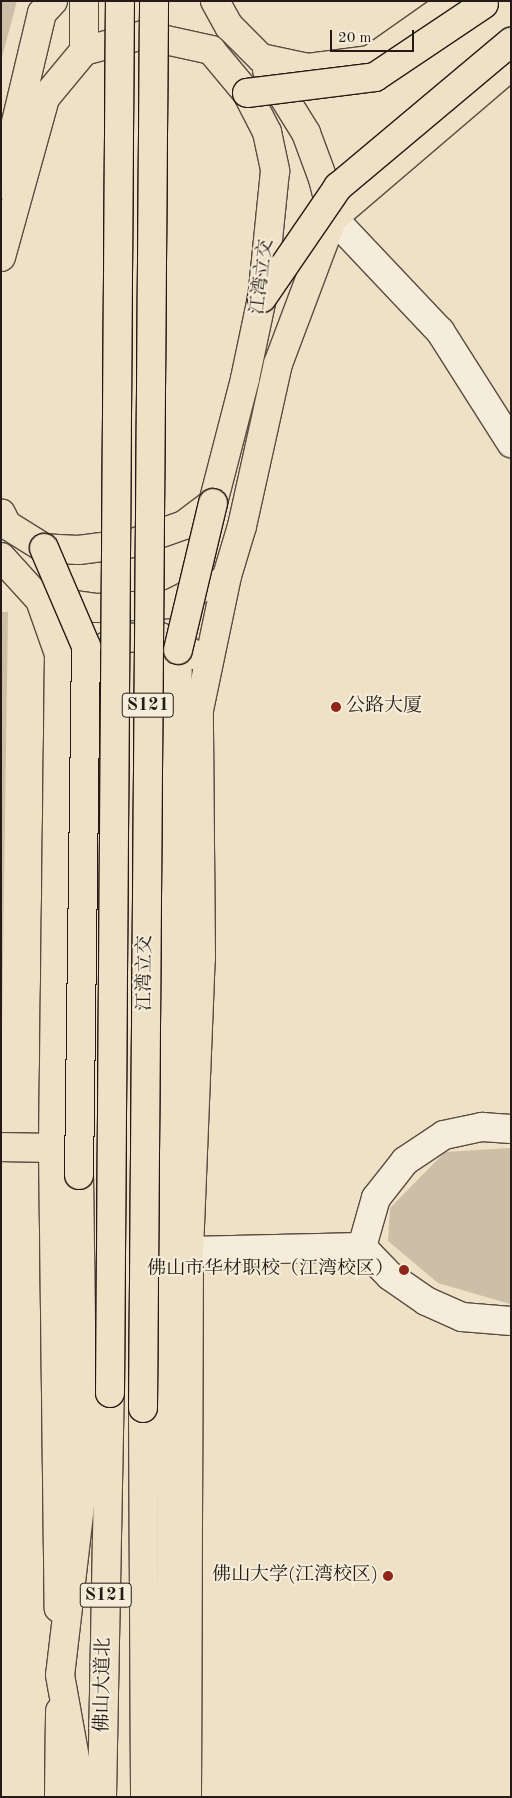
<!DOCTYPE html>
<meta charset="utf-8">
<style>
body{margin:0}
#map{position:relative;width:512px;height:1798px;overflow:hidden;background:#efe1c5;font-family:"Old Standard TT","Noto Serif SC",serif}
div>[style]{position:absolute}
.green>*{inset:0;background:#cdbfa7}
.roads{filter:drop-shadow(1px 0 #584c41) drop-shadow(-1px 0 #584c41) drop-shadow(0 1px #584c41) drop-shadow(0 -1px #584c41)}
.minor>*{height:28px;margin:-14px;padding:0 14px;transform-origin:14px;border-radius:14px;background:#f5ecd9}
.major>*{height:28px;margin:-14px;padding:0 14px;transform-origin:14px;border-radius:14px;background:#efe1c5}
.highway>*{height:28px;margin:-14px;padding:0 14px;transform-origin:14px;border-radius:14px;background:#efe1c5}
.bridges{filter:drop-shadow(1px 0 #251a15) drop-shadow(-1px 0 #251a15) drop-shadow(0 1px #251a15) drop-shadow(0 -1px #251a15)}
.major-bridge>*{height:28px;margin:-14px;padding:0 14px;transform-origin:14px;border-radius:14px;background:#efe1c5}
.highway-bridge>*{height:28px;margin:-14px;padding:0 14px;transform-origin:14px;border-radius:14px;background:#efe1c5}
.dots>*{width:14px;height:14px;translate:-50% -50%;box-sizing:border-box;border:2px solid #f5ecd9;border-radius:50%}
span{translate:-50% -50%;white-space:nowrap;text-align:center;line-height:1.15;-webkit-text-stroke:4px #f5ecd9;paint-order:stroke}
.shield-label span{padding:1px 4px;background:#f5ecd9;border:1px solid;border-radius:4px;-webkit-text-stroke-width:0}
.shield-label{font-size:18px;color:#251a15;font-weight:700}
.street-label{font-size:19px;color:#251a15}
.poi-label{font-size:19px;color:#251a15}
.left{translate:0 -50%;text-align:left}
.right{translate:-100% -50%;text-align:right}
.frame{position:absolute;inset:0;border:2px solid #251a15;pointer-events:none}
.scale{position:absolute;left:330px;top:30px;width:84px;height:22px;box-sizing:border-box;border:2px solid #251a15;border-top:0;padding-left:6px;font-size:15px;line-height:18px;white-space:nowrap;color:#251a15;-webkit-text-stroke:4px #f5ecd9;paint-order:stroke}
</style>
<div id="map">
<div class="green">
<div style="clip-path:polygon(1px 1px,17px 1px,1px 61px)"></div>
<div style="clip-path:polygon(1px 612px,8px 612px,1px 1096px)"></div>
<div style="clip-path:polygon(511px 1148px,511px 1304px,510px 1304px,438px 1283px,388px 1241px,390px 1208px,445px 1152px)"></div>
</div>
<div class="roads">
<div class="minor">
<div style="left:333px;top:218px;width:156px;rotate:46.6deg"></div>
<div style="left:440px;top:331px;width:133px;rotate:57.6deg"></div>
<div style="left:362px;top:1247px;width:51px;rotate:-74.1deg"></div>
<div style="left:376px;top:1198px;width:47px;rotate:-51.9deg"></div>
<div style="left:405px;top:1161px;width:47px;rotate:-33.7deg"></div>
<div style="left:444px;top:1135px;width:39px;rotate:-12deg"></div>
<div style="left:482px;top:1127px;width:29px;rotate:4deg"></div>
<div style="left:189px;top:1251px;width:173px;rotate:-1.3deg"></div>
<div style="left:362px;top:1247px;width:40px;rotate:46deg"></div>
<div style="left:390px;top:1276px;width:44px;rotate:34.8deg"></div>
<div style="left:426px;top:1301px;width:39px;rotate:24deg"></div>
<div style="left:462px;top:1317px;width:49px;rotate:4.7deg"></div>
</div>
<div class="major">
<div style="left:215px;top:1px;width:29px;rotate:61deg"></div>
<div style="left:229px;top:26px;width:45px;rotate:45deg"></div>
<div style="left:261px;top:58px;width:48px;rotate:12deg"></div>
<div style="left:308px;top:68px;width:63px;rotate:-7.4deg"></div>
<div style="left:370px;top:60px;width:103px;rotate:-35.1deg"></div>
<div style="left:84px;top:51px;width:50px;rotate:-90deg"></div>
<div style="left:267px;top:70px;width:74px;rotate:58.2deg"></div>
<div style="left:306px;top:133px;width:49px;rotate:69.7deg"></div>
<div style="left:323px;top:179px;width:40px;rotate:75.6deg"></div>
<div style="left:1px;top:185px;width:177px;rotate:-76.6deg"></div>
<div style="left:42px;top:13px;width:16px;rotate:-47deg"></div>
<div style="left:1px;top:257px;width:165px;rotate:-74.5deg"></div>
<div style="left:45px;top:98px;width:61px;rotate:-50.3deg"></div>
<div style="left:84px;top:51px;width:61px;rotate:-15.2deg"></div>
<div style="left:143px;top:35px;width:70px;rotate:12.4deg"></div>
<div style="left:211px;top:50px;width:56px;rotate:50.1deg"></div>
<div style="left:247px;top:93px;width:44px;rotate:62.9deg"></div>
<div style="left:267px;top:132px;width:40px;rotate:78deg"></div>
<div style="left:275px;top:171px;width:128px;rotate:95.8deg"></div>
<div style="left:262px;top:298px;width:83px;rotate:101.9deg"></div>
<div style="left:245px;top:379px;width:128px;rotate:104.5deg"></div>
<div style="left:213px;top:503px;width:36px;rotate:143deg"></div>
<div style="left:184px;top:525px;width:54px;rotate:160.6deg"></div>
<div style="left:133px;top:543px;width:55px;rotate:172.7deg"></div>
<div style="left:78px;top:550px;width:34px;rotate:-177deg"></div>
<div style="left:44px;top:548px;width:44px;rotate:-148.1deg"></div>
<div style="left:7px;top:525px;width:13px;rotate:-117deg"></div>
<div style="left:1px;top:557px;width:58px;rotate:47.8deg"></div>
<div style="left:40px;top:600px;width:58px;rotate:8deg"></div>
<div style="left:97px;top:608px;width:73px;rotate:-3.1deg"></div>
<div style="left:170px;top:604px;width:45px;rotate:-26.6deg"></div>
<div style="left:40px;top:600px;width:57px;rotate:70.6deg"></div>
<div style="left:59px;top:654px;width:494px;rotate:90.7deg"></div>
<div style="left:53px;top:1148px;width:460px;rotate:89.3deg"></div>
<div style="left:66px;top:666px;width:64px;rotate:-26.2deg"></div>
<div style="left:123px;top:638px;width:37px;rotate:-2deg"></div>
<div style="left:160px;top:637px;width:45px;rotate:26.6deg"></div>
<div style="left:1px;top:1147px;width:52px;rotate:1.1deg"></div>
<div style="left:59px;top:1797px;width:86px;rotate:-89.3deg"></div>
<div style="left:187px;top:1797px;width:546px;rotate:-89.79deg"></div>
<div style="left:189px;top:1251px;width:293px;rotate:-87.7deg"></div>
<div style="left:201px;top:958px;width:248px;rotate:-90.5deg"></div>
<div style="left:199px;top:710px;width:137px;rotate:-78.2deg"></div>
<div style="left:227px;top:576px;width:52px;rotate:-73.3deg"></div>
<div style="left:242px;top:526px;width:166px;rotate:-77.5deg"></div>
<div style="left:278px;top:364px;width:156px;rotate:-69.4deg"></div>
<div style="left:333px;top:218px;width:234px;rotate:-40.5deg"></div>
</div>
<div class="highway">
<div style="left:79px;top:1175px;width:305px;rotate:89.2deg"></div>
<div style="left:83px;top:1480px;width:196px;rotate:96.7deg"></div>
<div style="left:60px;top:1675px;width:124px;rotate:79.8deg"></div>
<div style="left:143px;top:1408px;width:389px;rotate:89.7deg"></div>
<div style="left:102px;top:1797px;width:404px;rotate:-88.9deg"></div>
<div style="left:172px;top:1797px;width:629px;rotate:-90.18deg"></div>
<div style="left:170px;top:1168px;width:518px;rotate:-89.12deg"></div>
</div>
</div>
<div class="bridges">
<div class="major-bridge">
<div style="left:247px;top:93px;width:129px;rotate:-7.1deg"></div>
<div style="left:375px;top:77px;width:131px;rotate:-33.8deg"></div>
<div style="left:262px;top:298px;width:135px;rotate:-55.6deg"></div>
<div style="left:338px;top:187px;width:226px;rotate:-40deg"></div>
</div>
<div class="highway-bridge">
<div style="left:44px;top:548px;width:107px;rotate:66.8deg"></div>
<div style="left:86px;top:646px;width:529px;rotate:90.76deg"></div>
<div style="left:178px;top:650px;width:151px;rotate:-76.6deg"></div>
<div style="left:110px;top:1393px;width:1392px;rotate:-89.59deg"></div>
<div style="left:143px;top:1408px;width:1407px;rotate:-89.55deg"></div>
</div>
</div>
<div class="dots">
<div style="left:336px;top:707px;background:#8f2418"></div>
<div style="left:404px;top:1270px;background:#8f2418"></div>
<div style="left:388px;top:1576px;background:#8f2418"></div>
</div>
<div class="shield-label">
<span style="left:148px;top:705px">S121</span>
<span style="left:106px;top:1595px">S121</span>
</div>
<div class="street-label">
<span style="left:263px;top:277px;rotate:-83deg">江湾立交</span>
<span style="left:146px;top:973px;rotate:-90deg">江湾立交</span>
<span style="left:104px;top:1685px;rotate:-89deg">佛山大道北</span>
</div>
<div class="poi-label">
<span class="left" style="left:346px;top:707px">公路大厦</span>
<span class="right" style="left:394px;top:1270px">佛山市华材职校（江湾校区）</span>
<span class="right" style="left:378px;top:1576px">佛山大学(江湾校区)</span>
</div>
<div class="frame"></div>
<div class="scale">20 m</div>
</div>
